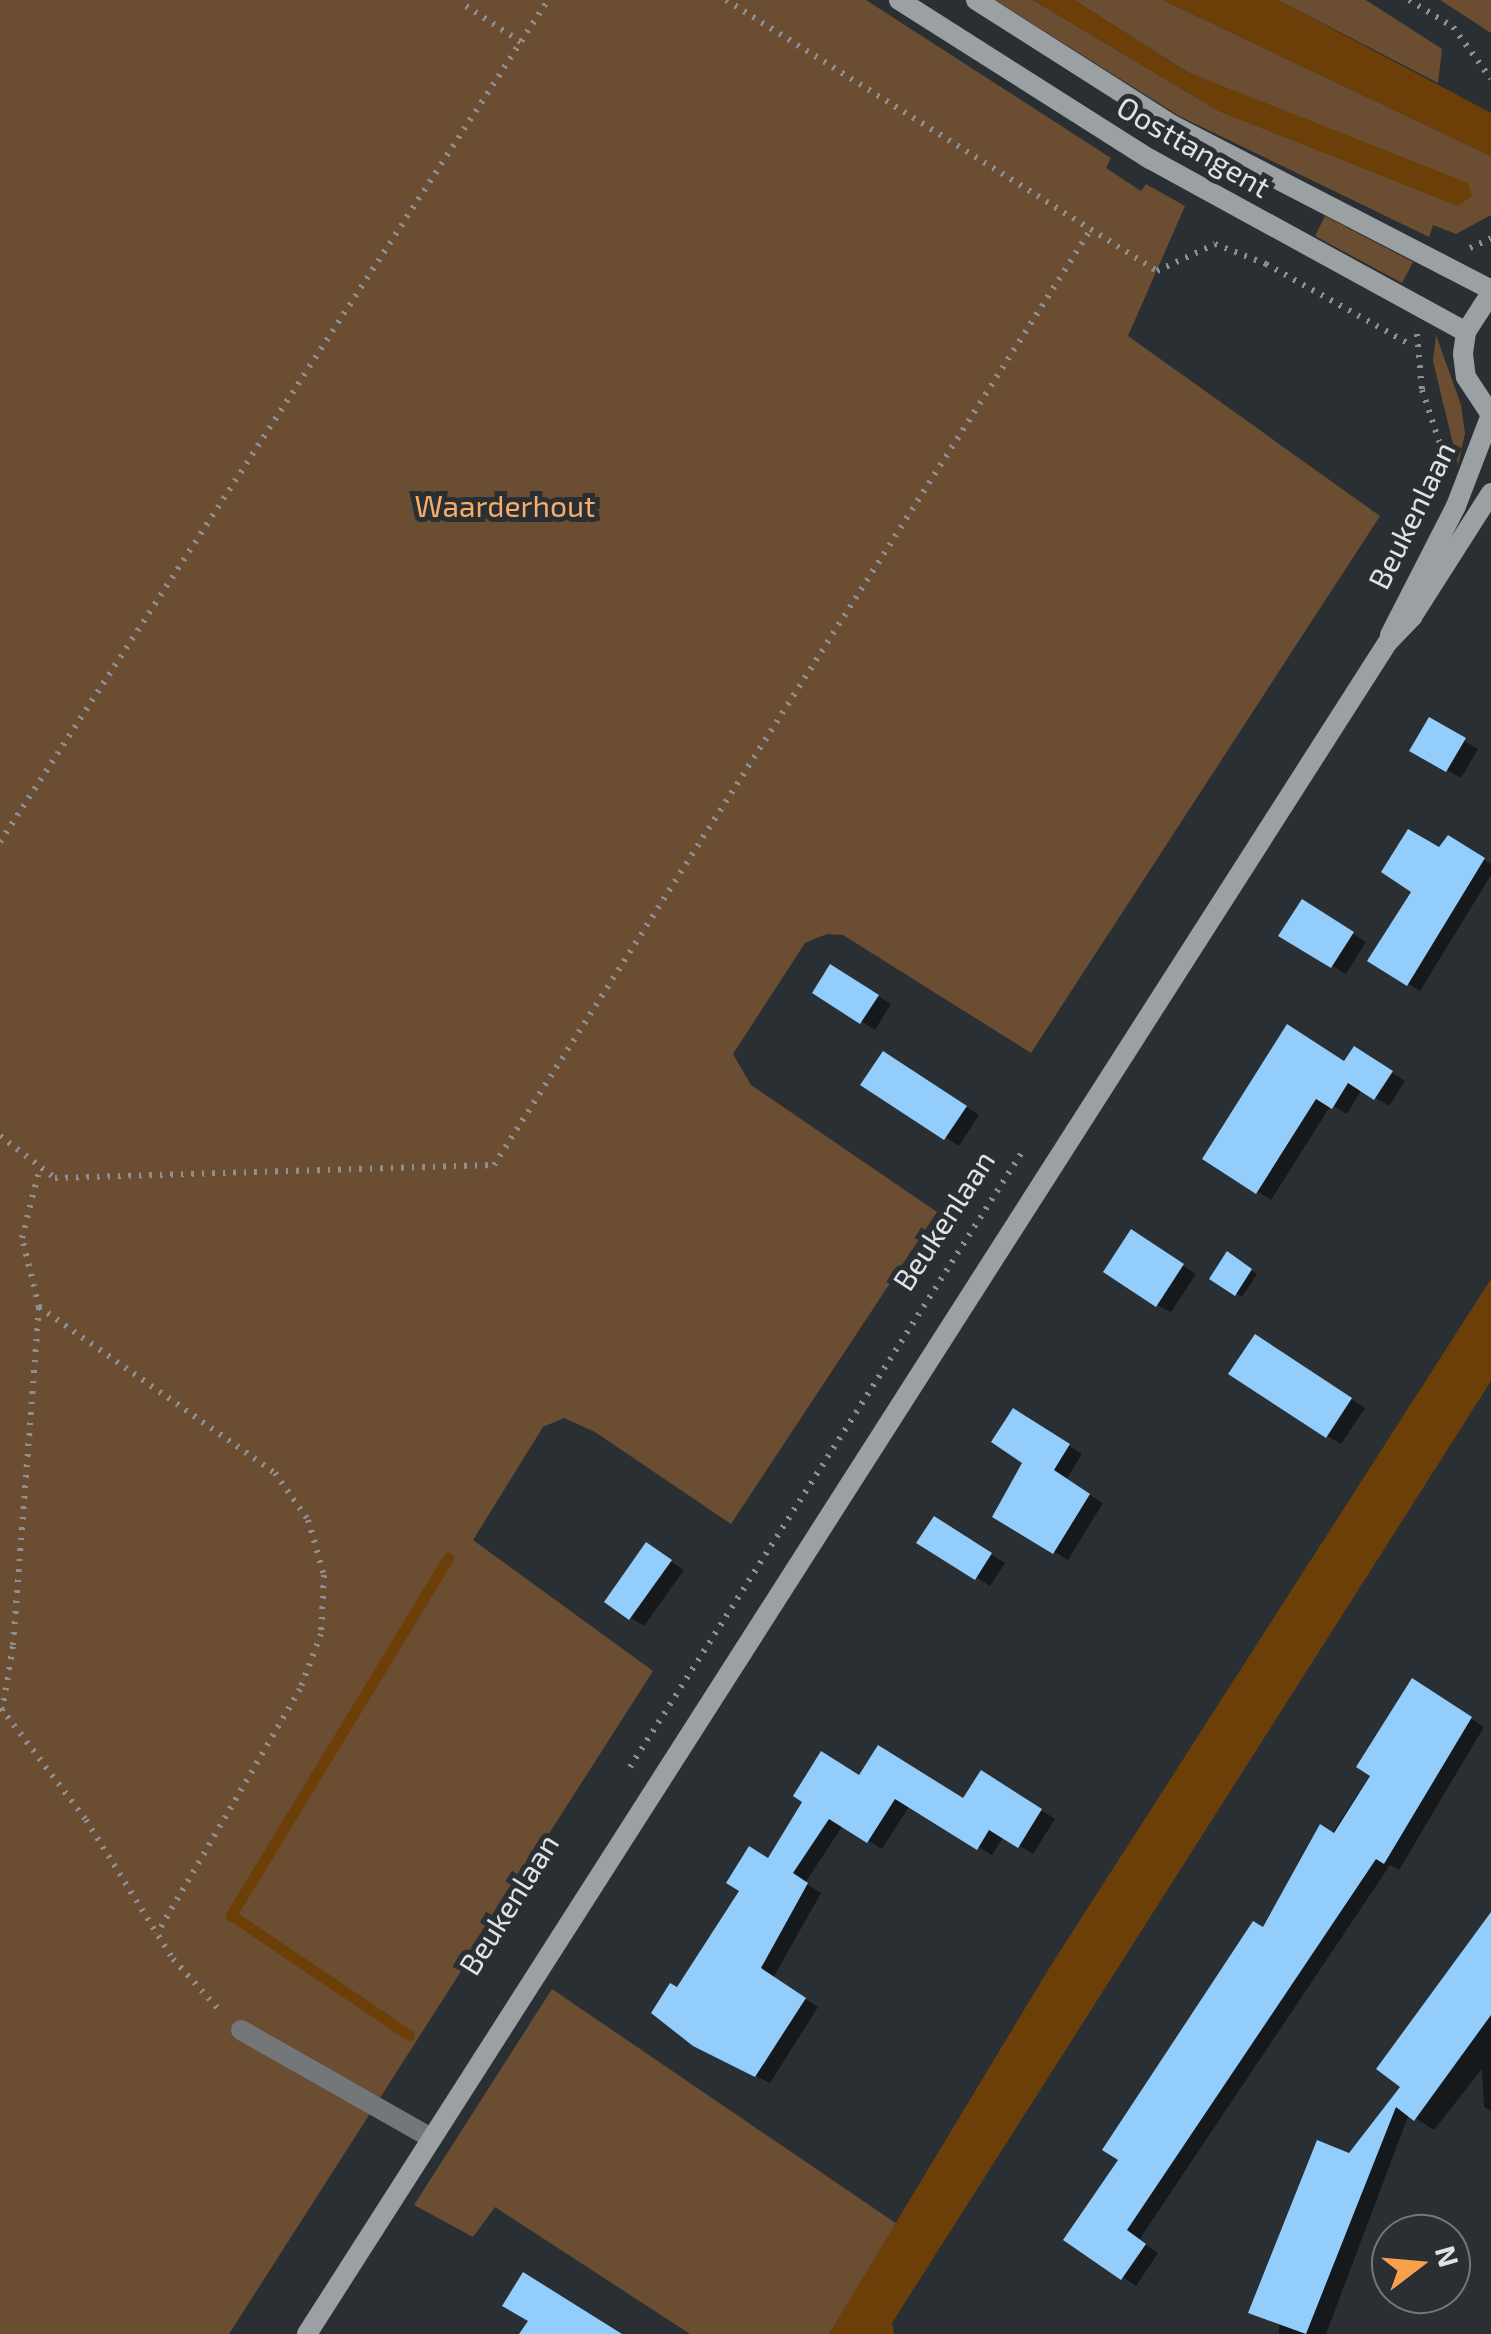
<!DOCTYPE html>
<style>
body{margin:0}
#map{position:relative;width:1491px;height:2334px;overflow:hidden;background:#2a2f33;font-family:"Exo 2",sans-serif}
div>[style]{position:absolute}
.green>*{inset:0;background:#6b4d32}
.water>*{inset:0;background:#6d3f08}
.shadow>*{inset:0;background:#0007}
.stream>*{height:11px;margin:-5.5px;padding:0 5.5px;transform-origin:5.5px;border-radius:5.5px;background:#6d3f08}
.building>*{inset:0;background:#92cdfc}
.path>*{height:6px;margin-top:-3px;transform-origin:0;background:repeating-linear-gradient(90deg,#8c9093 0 2.5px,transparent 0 10.5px)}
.lane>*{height:20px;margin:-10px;padding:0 10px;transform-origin:10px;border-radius:10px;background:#747779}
.secondary>*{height:20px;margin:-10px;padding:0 10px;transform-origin:10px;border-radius:10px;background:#9ba0a3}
span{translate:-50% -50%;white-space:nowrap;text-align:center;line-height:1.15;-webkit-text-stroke:10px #2a2f33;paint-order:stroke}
.street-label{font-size:30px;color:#e0e3e6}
.park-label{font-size:30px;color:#f6ad69}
.north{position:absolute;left:1371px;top:2214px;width:100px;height:100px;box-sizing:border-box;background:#2a2f33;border:2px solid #73777b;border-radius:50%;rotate:74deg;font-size:28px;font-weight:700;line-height:40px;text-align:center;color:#e0e3e6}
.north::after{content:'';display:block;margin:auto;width:35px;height:45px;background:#f8a14a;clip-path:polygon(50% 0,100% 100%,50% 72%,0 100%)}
</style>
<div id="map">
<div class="green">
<div style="clip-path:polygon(0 0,866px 0,1111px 158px,1106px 168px,1141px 191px,1146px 184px,1185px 206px,1128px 336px,1380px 516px,1031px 1053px,843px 935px,827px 934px,805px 943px,733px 1054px,751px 1085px,937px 1212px,731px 1524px,595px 1432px,564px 1418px,543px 1427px,473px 1540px,653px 1671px,229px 2334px,0 2334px)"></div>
<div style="clip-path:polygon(995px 0,1033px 0,1219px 111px,1457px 205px,1304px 122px,1187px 72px,1074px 0,1163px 0,1491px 156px,1491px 215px,1456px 234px,1433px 225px,1429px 237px,1179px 116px)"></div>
<div style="clip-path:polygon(1278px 0,1366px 0,1442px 49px,1438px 83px)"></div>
<div style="clip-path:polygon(1440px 0,1491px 0,1491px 33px)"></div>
<div style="clip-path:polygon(1325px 216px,1413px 262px,1402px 283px,1315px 236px)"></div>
<div style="clip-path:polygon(1436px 335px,1461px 405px,1465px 433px,1458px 465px,1433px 361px)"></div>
<div style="clip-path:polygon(552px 1989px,897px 2224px,829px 2334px,690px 2334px,495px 2207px,473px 2237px,414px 2205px)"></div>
</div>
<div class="water">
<div style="clip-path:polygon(1033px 0,1074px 0,1187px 72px,1468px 183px,1472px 196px,1458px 206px,1219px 111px)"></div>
<div style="clip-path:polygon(1163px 0,1278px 0,1491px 113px,1491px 156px)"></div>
<div style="clip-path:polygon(1491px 1279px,1491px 1381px,892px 2323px,894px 2334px,829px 2334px,1048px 1970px)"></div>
</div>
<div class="shadow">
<div style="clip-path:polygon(1430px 721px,1478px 749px,1461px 778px,1413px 750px)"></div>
<div style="clip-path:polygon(1448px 838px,1491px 864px,1491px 875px,1420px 991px,1371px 960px)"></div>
<div style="clip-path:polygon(1316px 910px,1366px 942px,1346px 974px,1282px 935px)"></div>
<div style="clip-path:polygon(831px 968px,891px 1004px,875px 1030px,815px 992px)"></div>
<div style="clip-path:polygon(1355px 1049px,1405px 1081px,1389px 1106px,1362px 1089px,1347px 1114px,1331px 1105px,1271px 1200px,1206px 1158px,1345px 1063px)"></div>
<div style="clip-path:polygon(897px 1062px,979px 1115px,959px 1146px,863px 1084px)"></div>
<div style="clip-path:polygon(1145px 1241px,1196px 1274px,1171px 1312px,1157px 1305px)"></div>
<div style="clip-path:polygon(1227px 1255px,1257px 1274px,1242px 1297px,1212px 1278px)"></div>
<div style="clip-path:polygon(1269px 1345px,1365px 1408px,1341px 1444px,1327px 1436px)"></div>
<div style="clip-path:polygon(1028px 1419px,1082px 1454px,1066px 1480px,1103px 1503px,1068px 1560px,996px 1516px,1026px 1462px)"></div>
<div style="clip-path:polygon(948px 1527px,1005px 1563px,990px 1586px,920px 1542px)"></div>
<div style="clip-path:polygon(660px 1554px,684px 1570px,644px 1626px,631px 1618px)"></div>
<div style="clip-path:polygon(1426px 1689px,1484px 1727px,1399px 1870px,1390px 1865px,1139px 2240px,1158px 2253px,1136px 2286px,1067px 2240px)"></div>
<div style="clip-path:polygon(860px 1778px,964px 1801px,996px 1781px,1055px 1819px,1033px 1854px,1004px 1836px,992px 1855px,910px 1805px,882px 1849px,843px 1825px,805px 1883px,821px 1893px,773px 1978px,818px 2007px,770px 2083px,709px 2053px,678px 1990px,769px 1861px)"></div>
<div style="clip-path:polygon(1491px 1929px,1491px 2111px,1484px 2107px,1482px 2069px,1434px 2130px,1409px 2114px,1326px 2334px,1279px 2334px,1279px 2325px,1252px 2312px,1350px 2156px,1404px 2086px)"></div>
</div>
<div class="stream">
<div style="left:409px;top:2035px;width:215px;rotate:-146deg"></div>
<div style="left:231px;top:1915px;width:418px;rotate:-58.7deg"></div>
</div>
<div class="building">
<div style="clip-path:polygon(1429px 717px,1466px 738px,1446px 772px,1409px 751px)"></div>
<div style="clip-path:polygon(1408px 829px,1439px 847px,1448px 835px,1485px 858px,1407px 986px,1367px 961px,1411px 892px,1381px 872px)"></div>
<div style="clip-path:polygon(1302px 899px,1354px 932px,1331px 968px,1278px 936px)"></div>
<div style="clip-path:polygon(830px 964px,879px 995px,860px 1024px,812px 993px)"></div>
<div style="clip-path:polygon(1287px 1024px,1344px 1061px,1354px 1046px,1393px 1071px,1374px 1100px,1348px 1083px,1332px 1109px,1316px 1099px,1256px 1194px,1202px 1159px)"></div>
<div style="clip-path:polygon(883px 1051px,967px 1106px,944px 1140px,860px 1085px)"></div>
<div style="clip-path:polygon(1131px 1229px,1184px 1264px,1156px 1307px,1103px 1272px)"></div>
<div style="clip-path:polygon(1227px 1251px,1252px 1269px,1235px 1296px,1209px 1279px)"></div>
<div style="clip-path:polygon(1255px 1334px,1352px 1398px,1326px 1438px,1228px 1374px)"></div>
<div style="clip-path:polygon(1013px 1408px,1070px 1444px,1054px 1470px,1090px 1494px,1053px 1554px,992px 1517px,1022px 1463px,991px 1442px)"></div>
<div style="clip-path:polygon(934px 1516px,992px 1553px,975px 1580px,916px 1543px)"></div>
<div style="clip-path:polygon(646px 1542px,672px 1560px,629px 1620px,604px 1602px)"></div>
<div style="clip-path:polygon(1412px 1678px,1472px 1717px,1384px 1864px,1376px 1859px,1127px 2230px,1146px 2244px,1121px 2280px,1063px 2240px,1118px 2160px,1102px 2150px,1253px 1921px,1263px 1927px,1320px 1824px,1334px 1833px,1370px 1776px,1356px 1767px)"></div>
<div style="clip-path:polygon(878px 1745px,963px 1798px,981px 1770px,1042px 1809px,1018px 1848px,989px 1830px,977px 1850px,895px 1799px,867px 1843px,829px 1819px,793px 1873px,808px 1883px,761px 1968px,806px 1998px,755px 2077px,693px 2046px,651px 2013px,670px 1983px,677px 1987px,739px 1891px,726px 1883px,749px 1846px,768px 1858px,802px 1802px,793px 1796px,821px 1751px,859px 1775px)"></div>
<div style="clip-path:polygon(1491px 1912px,1491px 2015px,1414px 2121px,1396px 2107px,1306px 2334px,1248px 2313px,1317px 2140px,1349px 2153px,1400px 2087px,1376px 2069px)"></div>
<div style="clip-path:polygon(523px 2272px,622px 2334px,519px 2334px,528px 2321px,502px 2306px)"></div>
</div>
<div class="path">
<div style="left:726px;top:0;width:509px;rotate:32.16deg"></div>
<div style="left:1157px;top:271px;width:64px;rotate:-25deg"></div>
<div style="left:1215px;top:244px;width:55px;rotate:21.4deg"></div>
<div style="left:1266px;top:264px;width:168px;rotate:29.2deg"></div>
<div style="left:1409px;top:0;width:52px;rotate:31.5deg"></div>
<div style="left:1453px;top:27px;width:64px;rotate:53.8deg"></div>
<div style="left:466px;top:6px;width:66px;rotate:33.2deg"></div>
<div style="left:1470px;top:248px;width:23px;rotate:-25deg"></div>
<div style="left:1417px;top:334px;width:56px;rotate:84.9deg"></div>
<div style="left:1422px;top:390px;width:70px;rotate:71.6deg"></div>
<div style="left:0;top:842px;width:1005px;rotate:-56.94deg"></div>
<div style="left:0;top:1136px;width:69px;rotate:37.4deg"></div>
<div style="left:55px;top:1178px;width:439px;rotate:-1.7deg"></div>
<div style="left:494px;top:1165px;width:1110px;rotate:-57.47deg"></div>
<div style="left:39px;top:1307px;width:289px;rotate:35.1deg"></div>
<div style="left:275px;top:1473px;width:57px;rotate:54.9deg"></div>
<div style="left:308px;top:1520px;width:57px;rotate:73.8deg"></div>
<div style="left:324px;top:1575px;width:59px;rotate:92.9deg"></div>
<div style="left:321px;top:1634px;width:59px;rotate:110.9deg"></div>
<div style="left:300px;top:1689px;width:284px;rotate:120.3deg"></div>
<div style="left:1px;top:1708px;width:141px;rotate:52.8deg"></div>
<div style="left:86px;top:1820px;width:164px;rotate:58deg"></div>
<div style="left:173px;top:1959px;width:72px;rotate:47.8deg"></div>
<div style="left:2px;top:1711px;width:67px;rotate:-80.5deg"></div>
<div style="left:13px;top:1645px;width:339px;rotate:-85.6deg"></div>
<div style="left:39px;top:1307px;width:71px;rotate:-103.8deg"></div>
<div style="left:22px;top:1238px;width:73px;rotate:-75.8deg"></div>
<div style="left:630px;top:1767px;width:733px;rotate:-57.48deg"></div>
</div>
<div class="lane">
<div style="left:241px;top:2030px;width:219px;rotate:29.6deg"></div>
</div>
<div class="secondary">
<div style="left:899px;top:0;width:297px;rotate:32.4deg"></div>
<div style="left:1150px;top:159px;width:360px;rotate:28.7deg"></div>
<div style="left:976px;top:0;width:232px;rotate:32.5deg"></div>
<div style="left:1172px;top:125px;width:359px;rotate:27.3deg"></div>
<div style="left:1491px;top:293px;width:46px;rotate:122.7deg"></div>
<div style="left:1466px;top:332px;width:22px;rotate:98deg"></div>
<div style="left:1463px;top:354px;width:23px;rotate:83deg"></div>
<div style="left:1466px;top:377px;width:45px;rotate:56.7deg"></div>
<div style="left:1390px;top:635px;width:145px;rotate:-62.9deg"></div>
<div style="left:1456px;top:506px;width:97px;rotate:-69deg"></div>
<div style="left:307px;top:2334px;width:2008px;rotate:-57.43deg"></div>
<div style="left:1388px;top:642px;width:35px;rotate:-46deg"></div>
<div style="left:1412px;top:617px;width:147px;rotate:-57.5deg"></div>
</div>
<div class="street-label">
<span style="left:1194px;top:146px;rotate:30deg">Oosttangent</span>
<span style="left:1411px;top:515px;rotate:-64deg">Beukenlaan</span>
<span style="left:943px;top:1220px;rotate:-57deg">Beukenlaan</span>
<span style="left:508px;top:1904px;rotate:-58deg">Beukenlaan</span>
</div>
<div class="park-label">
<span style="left:505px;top:505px">Waarderhout</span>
</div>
<div class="north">N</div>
</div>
